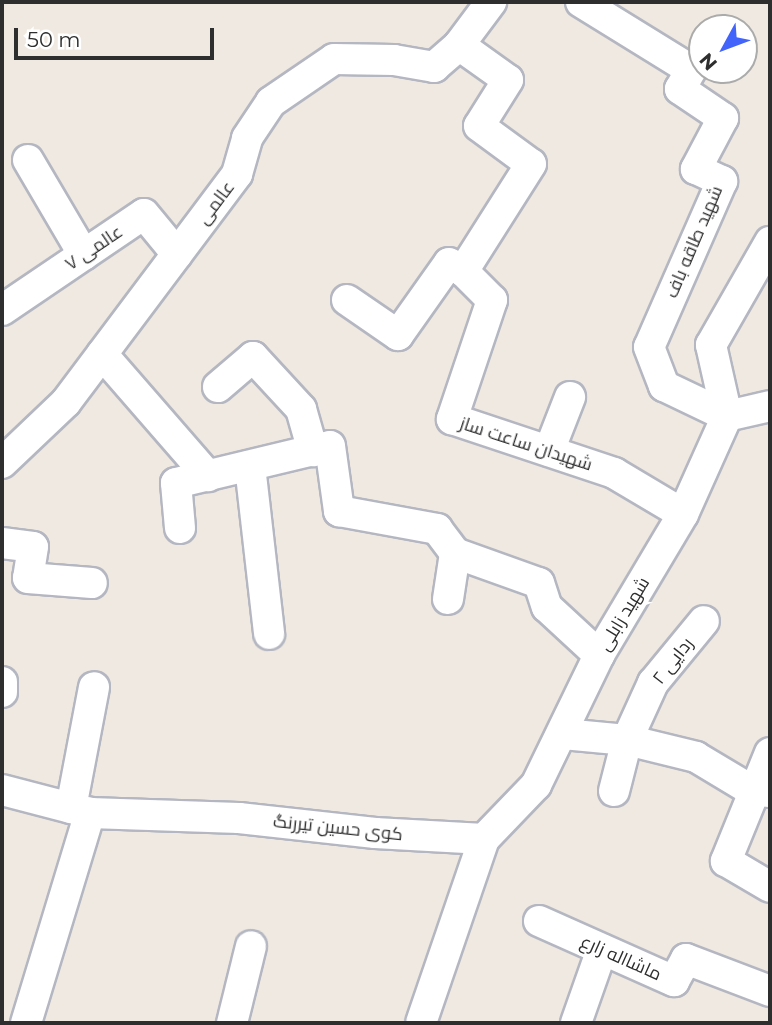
<!DOCTYPE html>
<meta charset="utf-8">
<style>
body{margin:0}
#map{position:relative;width:772px;height:1025px;overflow:hidden;background:#efe9e1;font-family:Montserrat,Cairo,sans-serif}
div>[style]{position:absolute}
.roads{filter:drop-shadow(2px 0 #b4b7c1) drop-shadow(-2px 0 #b4b7c1) drop-shadow(0 2px #b4b7c1) drop-shadow(0 -2px #b4b7c1)}
.minor>*{height:30px;margin:-15px;padding:0 15px;transform-origin:15px;border-radius:15px;background:#fff}
span{translate:-50% -50%;white-space:nowrap;text-align:center;line-height:1.15;-webkit-text-stroke:6px #fff;paint-order:stroke}
.street-label{font-size:18px;color:#2e2e2e}
.frame{position:absolute;inset:0;border:4px solid #2e2e2e;pointer-events:none}
.north{position:absolute;left:688px;top:14px;width:70px;height:70px;box-sizing:border-box;background:#fff;border:2px solid #ababab;border-radius:50%;rotate:229deg;font-size:19px;font-weight:700;line-height:28px;text-align:center;color:#2e2e2e}
.north::after{content:'';display:block;margin:auto;width:24px;height:32px;background:#4264fb;clip-path:polygon(50% 0,100% 100%,50% 72%,0 100%)}
.scale{position:absolute;left:14px;top:28px;width:200px;height:32px;box-sizing:border-box;border:4px solid #2e2e2e;border-top:0;padding-left:9px;font-size:21px;line-height:24px;white-space:nowrap;color:#2e2e2e;-webkit-text-stroke:5px #fff;paint-order:stroke}
</style>
<div id="map">
<div class="roads">
<div class="minor">
<div style="left:581px;top:2px;width:129px;rotate:31.7deg"></div>
<div style="left:691px;top:70px;width:22px;rotate:120deg"></div>
<div style="left:680px;top:89px;width:52px;rotate:34deg"></div>
<div style="left:723px;top:118px;width:58px;rotate:117.9deg"></div>
<div style="left:696px;top:169px;width:29px;rotate:25deg"></div>
<div style="left:722px;top:181px;width:181px;rotate:113.7deg"></div>
<div style="left:649px;top:347px;width:42px;rotate:69deg"></div>
<div style="left:664px;top:386px;width:70px;rotate:25.5deg"></div>
<div style="left:459px;top:45px;width:60px;rotate:35.5deg"></div>
<div style="left:508px;top:80px;width:54px;rotate:122.2deg"></div>
<div style="left:479px;top:126px;width:64px;rotate:36.2deg"></div>
<div style="left:531px;top:164px;width:127px;rotate:122.4deg"></div>
<div style="left:463px;top:271px;width:41px;rotate:45deg"></div>
<div style="left:492px;top:300px;width:126px;rotate:108.6deg"></div>
<div style="left:452px;top:419px;width:171px;rotate:18.4deg"></div>
<div style="left:614px;top:473px;width:80px;rotate:30.7deg"></div>
<div style="left:28px;top:160px;width:110px;rotate:59.5deg"></div>
<div style="left:347px;top:300px;width:62px;rotate:34.5deg"></div>
<div style="left:398px;top:335px;width:88px;rotate:-54.7deg"></div>
<div style="left:449px;top:263px;width:16px;rotate:30deg"></div>
<div style="left:2px;top:310px;width:171px;rotate:-34.1deg"></div>
<div style="left:144px;top:214px;width:52px;rotate:50.5deg"></div>
<div style="left:102px;top:354px;width:162px;rotate:49deg"></div>
<div style="left:218px;top:387px;width:46px;rotate:-40.6deg"></div>
<div style="left:253px;top:357px;width:71px;rotate:47.3deg"></div>
<div style="left:301px;top:409px;width:44px;rotate:74.1deg"></div>
<div style="left:727px;top:416px;width:73px;rotate:-102.7deg"></div>
<div style="left:711px;top:345px;width:119px;rotate:-60.2deg"></div>
<div style="left:549px;top:451px;width:58px;rotate:-68.7deg"></div>
<div style="left:2px;top:463px;width:88px;rotate:-43.6deg"></div>
<div style="left:66px;top:402px;width:285px;rotate:-53.1deg"></div>
<div style="left:237px;top:174px;width:37px;rotate:-74deg"></div>
<div style="left:247px;top:138px;width:43px;rotate:-56.3deg"></div>
<div style="left:271px;top:102px;width:76px;rotate:-34.3deg"></div>
<div style="left:334px;top:59px;width:60px;rotate:1deg"></div>
<div style="left:394px;top:60px;width:41px;rotate:9.9deg"></div>
<div style="left:434px;top:67px;width:33px;rotate:-41deg"></div>
<div style="left:459px;top:45px;width:54px;rotate:-53.3deg"></div>
<div style="left:250px;top:466px;width:169px;rotate:83.5deg"></div>
<div style="left:180px;top:528px;width:45px;rotate:-95.1deg"></div>
<div style="left:176px;top:483px;width:158px;rotate:-13.5deg"></div>
<div style="left:330px;top:446px;width:66px;rotate:82.1deg"></div>
<div style="left:339px;top:511px;width:100px;rotate:10.4deg"></div>
<div style="left:437px;top:529px;width:30px;rotate:53deg"></div>
<div style="left:455px;top:553px;width:89px;rotate:19.7deg"></div>
<div style="left:539px;top:583px;width:25px;rotate:72deg"></div>
<div style="left:547px;top:607px;width:71px;rotate:42.7deg"></div>
<div style="left:2px;top:543px;width:31px;rotate:7deg"></div>
<div style="left:33px;top:547px;width:31px;rotate:99deg"></div>
<div style="left:28px;top:578px;width:64px;rotate:4.5deg"></div>
<div style="left:448px;top:599px;width:47px;rotate:-81.3deg"></div>
<div style="left:2px;top:682px;width:10px;rotate:90deg"></div>
<div style="left:563px;top:734px;width:64px;rotate:5.4deg"></div>
<div style="left:627px;top:740px;width:71px;rotate:13.8deg"></div>
<div style="left:696px;top:757px;width:64px;rotate:31deg"></div>
<div style="left:751px;top:790px;width:19px;rotate:6deg"></div>
<div style="left:770px;top:753px;width:117px;rotate:112.2deg"></div>
<div style="left:726px;top:861px;width:51px;rotate:30.6deg"></div>
<div style="left:2px;top:790px;width:91px;rotate:14.6deg"></div>
<div style="left:90px;top:813px;width:149px;rotate:1.9deg"></div>
<div style="left:239px;top:818px;width:137px;rotate:6.3deg"></div>
<div style="left:375px;top:833px;width:109px;rotate:3.2deg"></div>
<div style="left:484px;top:839px;width:194px;rotate:108.9deg"></div>
<div style="left:614px;top:791px;width:53px;rotate:-75.7deg"></div>
<div style="left:627px;top:740px;width:63px;rotate:-65.5deg"></div>
<div style="left:653px;top:683px;width:80px;rotate:-50.6deg"></div>
<div style="left:71px;top:808px;width:123px;rotate:-79.2deg"></div>
<div style="left:484px;top:839px;width:75px;rotate:-46.1deg"></div>
<div style="left:536px;top:785px;width:144px;rotate:-64.1deg"></div>
<div style="left:599px;top:655px;width:164px;rotate:-59.2deg"></div>
<div style="left:683px;top:514px;width:107px;rotate:-65.8deg"></div>
<div style="left:727px;top:416px;width:44px;rotate:-13.1deg"></div>
<div style="left:539px;top:921px;width:148px;rotate:24deg"></div>
<div style="left:674px;top:981px;width:25px;rotate:-61deg"></div>
<div style="left:686px;top:959px;width:90px;rotate:20.9deg"></div>
<div style="left:26px;top:1023px;width:220px;rotate:-73.1deg"></div>
<div style="left:232px;top:1023px;width:79px;rotate:-76.1deg"></div>
<div style="left:576px;top:1023px;width:78px;rotate:-70.6deg"></div>
</div>
</div>
<div class="street-label">
<span style="left:216px;top:203px;rotate:-53deg">عالمی</span>
<span style="left:694px;top:242px;rotate:-67deg">شهید طاقه باف</span>
<span style="left:94px;top:248px;rotate:-34deg">عالمی ۷</span>
<span style="left:526px;top:444px;rotate:18deg">شهیدان ساعت ساز</span>
<span style="left:624px;top:614px;rotate:-59deg">شهید زابلی</span>
<span style="left:673px;top:661px;rotate:-52deg">ردایی ۲</span>
<span style="left:338px;top:828px;rotate:6deg">کوی حسین تیررنگ</span>
<span style="left:621px;top:958px;rotate:24deg">ماشااله زارع</span>
</div>
<div class="frame"></div>
<div class="north">N</div>
<div class="scale">50 m</div>
</div>
